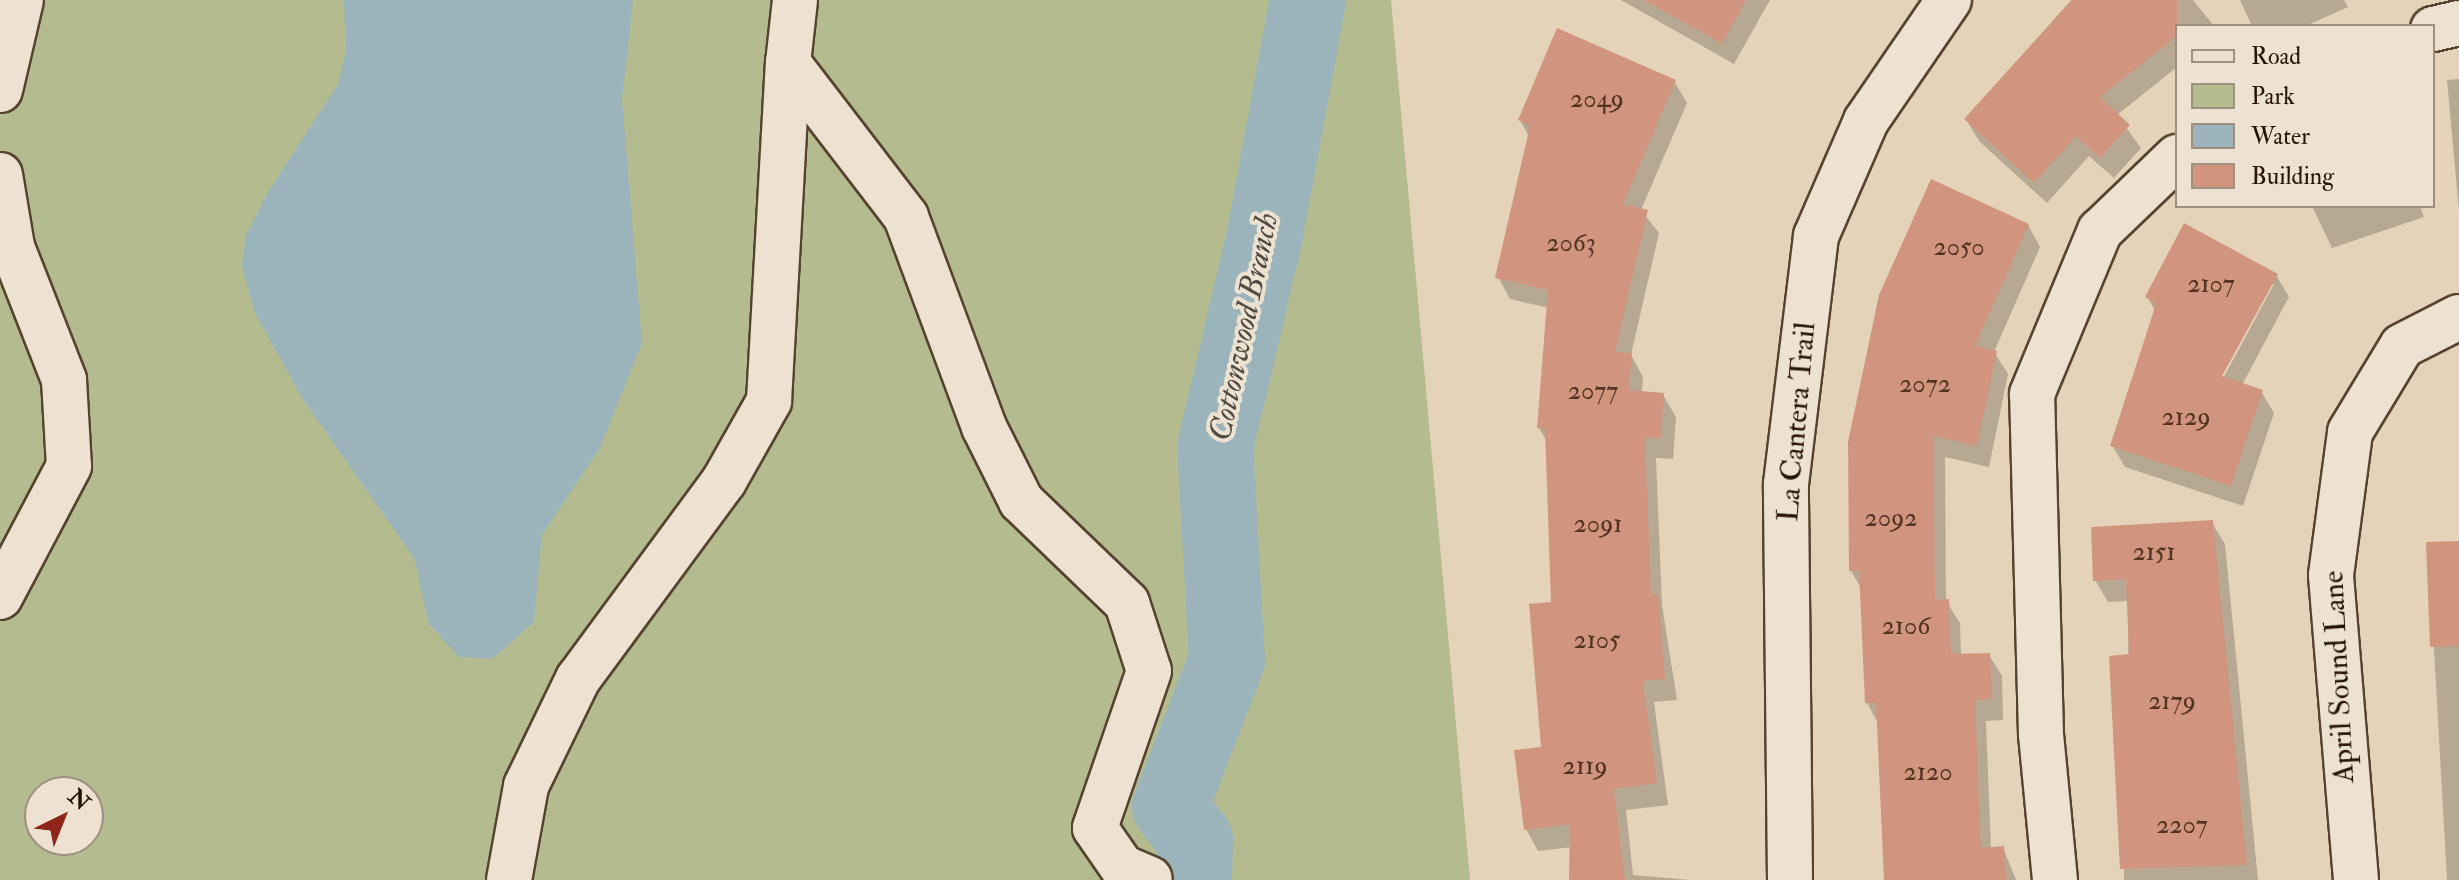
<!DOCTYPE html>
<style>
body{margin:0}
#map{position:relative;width:2459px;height:880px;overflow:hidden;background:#e4d3b8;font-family:"IM FELL Double Pica",serif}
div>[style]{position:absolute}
.green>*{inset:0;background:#b4bc8f}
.water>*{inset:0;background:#9bb4bb}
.shadow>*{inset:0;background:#0003}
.river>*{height:76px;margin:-38px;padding:0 38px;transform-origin:38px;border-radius:38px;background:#9bb4bb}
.building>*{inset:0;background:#d1957f}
.roads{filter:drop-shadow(2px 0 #56432f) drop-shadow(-2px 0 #56432f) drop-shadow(0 2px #56432f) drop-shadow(0 -2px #56432f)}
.minor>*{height:44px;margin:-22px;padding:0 22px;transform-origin:22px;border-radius:22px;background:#ede2d1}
span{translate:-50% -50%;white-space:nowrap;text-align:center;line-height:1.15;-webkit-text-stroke:8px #ede2d1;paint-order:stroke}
.number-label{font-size:26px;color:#523420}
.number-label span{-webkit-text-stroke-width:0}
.street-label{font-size:30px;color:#271301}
.water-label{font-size:32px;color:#504b42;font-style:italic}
.legend{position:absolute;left:2175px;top:24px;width:260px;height:184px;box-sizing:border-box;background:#ede2d1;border:2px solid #9e8f7e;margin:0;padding:10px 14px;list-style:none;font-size:24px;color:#271301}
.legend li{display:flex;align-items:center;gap:16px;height:40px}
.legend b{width:40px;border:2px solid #9e8f7e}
.north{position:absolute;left:24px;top:776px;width:80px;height:80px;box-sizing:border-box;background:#ede2d1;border:2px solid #9e8f7e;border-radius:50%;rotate:43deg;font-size:22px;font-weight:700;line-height:32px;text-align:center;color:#271301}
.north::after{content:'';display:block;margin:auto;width:28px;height:36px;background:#8f2418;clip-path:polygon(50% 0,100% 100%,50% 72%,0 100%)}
</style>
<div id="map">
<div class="green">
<div style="clip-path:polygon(evenodd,0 0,1391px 0,1470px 880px,0 880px,0 0,40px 792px,88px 792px,88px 840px,40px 840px,40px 792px)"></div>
</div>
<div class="water">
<div style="clip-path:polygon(344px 0,633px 0,622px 99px,642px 343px,600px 448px,542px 535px,534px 622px,492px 659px,459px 657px,429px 624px,414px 558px,302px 398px,255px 313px,242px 266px,246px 235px,267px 194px,338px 84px,346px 51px)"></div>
</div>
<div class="shadow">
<div style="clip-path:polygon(1621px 0,1770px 0,1734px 64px)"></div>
<div style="clip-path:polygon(2071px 0,2193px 0,2214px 26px,2177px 26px,2177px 67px,2117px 115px,2141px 148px,2114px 178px,2089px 156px,2047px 203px,1979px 141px,1966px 119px)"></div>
<div style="clip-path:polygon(2240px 0,2344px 0,2348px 7px,2306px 26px,2252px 26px)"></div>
<div style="clip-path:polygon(2459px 79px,2459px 211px,2447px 80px)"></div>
<div style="clip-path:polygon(1674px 81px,1687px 103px,1641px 210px,1659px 233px,1631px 355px,1643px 377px,1642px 393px,1663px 395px,1676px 417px,1673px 459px,1656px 458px,1662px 605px,1677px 700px,1654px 702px,1668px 805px,1626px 810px,1633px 875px,1691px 880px,1571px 880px,1572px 847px,1538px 851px,1526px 829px,1543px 749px,1553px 604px,1547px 442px,1539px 428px,1549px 308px,1510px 299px,1498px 277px,1529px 137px,1520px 120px)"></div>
<div style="clip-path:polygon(2312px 206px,2420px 206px,2424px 217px,2332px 248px)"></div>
<div style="clip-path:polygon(2028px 225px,2040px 247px,1994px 352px,2008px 374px,1989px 467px,1945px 457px,1946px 601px,1960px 623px,1961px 655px,1989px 655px,2002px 676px,2003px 720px,1986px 721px,1991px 849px,2003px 848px,2016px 880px,1887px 880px,1878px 723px,1867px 703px,1862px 590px,1851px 571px)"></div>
<div style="clip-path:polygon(evenodd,2276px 275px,2289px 297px,2242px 385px,2261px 391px,2274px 413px,2243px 506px,2125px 467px,2112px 445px,2156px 312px,2147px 297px,2276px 275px,2270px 284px,2274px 284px,2219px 386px,2216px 384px,2270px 284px)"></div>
<div style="clip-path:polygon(2212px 523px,2225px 544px,2258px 880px,2124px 880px,2129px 601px,2108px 602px,2095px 580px)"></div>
<div style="clip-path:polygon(2459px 543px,2459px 880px,2447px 880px,2428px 544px)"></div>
</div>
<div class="river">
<div style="left:1194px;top:880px;width:40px;rotate:-88.6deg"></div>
<div style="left:1195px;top:840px;width:41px;rotate:-127.1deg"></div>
<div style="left:1170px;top:807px;width:158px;rotate:-68.8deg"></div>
<div style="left:1227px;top:660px;width:212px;rotate:-93.2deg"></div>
<div style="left:1215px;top:448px;width:220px;rotate:-76.8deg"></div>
<div style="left:1265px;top:234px;width:238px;rotate:-79.6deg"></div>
</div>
<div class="building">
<div style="clip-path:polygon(1644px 0,1746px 0,1722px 44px)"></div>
<div style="clip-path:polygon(2072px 0,2177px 0,2177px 36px,2100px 97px,2130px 125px,2100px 158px,2076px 136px,2034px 183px,1964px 119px)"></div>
<div style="clip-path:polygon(1557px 28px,1676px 80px,1623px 204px,1648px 210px,1615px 352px,1632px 353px,1629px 390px,1664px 393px,1661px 438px,1645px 437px,1651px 595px,1658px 594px,1665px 679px,1643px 681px,1657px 783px,1614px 789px,1625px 880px,1569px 880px,1570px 824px,1524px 830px,1514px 750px,1541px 747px,1529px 604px,1551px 602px,1545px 429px,1537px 428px,1548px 290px,1495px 278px,1530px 126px,1518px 120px)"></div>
<div style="clip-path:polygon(1931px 179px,2029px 224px,1975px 346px,1997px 351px,1977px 446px,1934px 436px,1935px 600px,1949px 599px,1951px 654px,1990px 653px,1992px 699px,1975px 700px,1981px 848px,2004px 846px,2007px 880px,1884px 880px,1876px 703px,1865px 703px,1859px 571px,1849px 571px,1848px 442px,1879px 295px)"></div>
<div style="clip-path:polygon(2184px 223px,2278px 274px,2222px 376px,2263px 390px,2231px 486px,2110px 446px,2156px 304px,2145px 297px)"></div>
<div style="clip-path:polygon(2213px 520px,2247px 865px,2120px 869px,2109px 656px,2129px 654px,2126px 579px,2093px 581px,2091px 527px)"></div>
<div style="clip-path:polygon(2459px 541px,2459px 646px,2430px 647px,2426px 542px)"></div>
</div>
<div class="roads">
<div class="minor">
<div style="left:795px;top:0;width:63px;rotate:96.3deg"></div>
<div style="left:788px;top:63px;width:194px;rotate:52.5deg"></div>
<div style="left:906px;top:217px;width:224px;rotate:69.6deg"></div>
<div style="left:984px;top:427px;width:83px;rotate:63.4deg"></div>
<div style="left:1021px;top:501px;width:147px;rotate:43.9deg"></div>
<div style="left:1127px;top:603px;width:71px;rotate:72.1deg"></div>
<div style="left:1149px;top:671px;width:166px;rotate:109deg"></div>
<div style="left:1095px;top:828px;width:47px;rotate:55.3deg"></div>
<div style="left:1122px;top:867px;width:30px;rotate:23deg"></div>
<div style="left:2433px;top:29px;width:27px;rotate:-13deg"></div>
<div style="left:0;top:90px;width:92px;rotate:-76.9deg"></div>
<div style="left:0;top:175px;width:73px;rotate:80.5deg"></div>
<div style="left:12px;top:247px;width:143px;rotate:68.6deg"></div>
<div style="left:64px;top:380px;width:86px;rotate:86.7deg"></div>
<div style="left:69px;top:466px;width:148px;rotate:117.8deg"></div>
<div style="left:509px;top:880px;width:96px;rotate:-79.7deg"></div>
<div style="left:526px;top:786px;width:119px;rotate:-64.1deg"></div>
<div style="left:578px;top:679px;width:246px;rotate:-53.6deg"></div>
<div style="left:724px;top:481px;width:92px;rotate:-60.6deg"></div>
<div style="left:769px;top:401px;width:339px;rotate:-86.8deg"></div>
<div style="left:1790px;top:880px;width:396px;rotate:-90.6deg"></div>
<div style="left:1786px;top:484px;width:250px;rotate:-83.1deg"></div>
<div style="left:1816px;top:236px;width:125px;rotate:-66.5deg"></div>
<div style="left:1866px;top:121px;width:147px;rotate:-55.6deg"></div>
<div style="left:2055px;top:880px;width:147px;rotate:-95.5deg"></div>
<div style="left:2041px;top:734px;width:340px;rotate:-91.5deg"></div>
<div style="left:2032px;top:394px;width:177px;rotate:-67.4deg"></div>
<div style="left:2100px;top:231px;width:107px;rotate:-43.9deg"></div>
<div style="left:2356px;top:880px;width:306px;rotate:-94.7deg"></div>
<div style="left:2331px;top:575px;width:144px;rotate:-82.4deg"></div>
<div style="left:2350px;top:432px;width:100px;rotate:-58.8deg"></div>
<div style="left:2402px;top:346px;width:64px;rotate:-27deg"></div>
</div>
</div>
<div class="number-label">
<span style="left:1597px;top:100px">2049</span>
<span style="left:1571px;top:244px">2063</span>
<span style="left:1959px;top:248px">2050</span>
<span style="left:2211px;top:285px">2107</span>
<span style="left:1925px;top:385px">2072</span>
<span style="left:1593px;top:392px">2077</span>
<span style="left:2186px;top:418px">2129</span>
<span style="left:1891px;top:519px">2092</span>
<span style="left:1598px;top:525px">2091</span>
<span style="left:2154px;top:553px">2151</span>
<span style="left:1906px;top:627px">2106</span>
<span style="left:1597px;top:641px">2105</span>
<span style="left:2172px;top:702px">2179</span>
<span style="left:1585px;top:767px">2119</span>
<span style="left:1928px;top:773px">2120</span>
<span style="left:2182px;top:826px">2207</span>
</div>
<div class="street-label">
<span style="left:1797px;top:422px;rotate:-85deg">La Cantera Trail</span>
<span style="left:2339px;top:677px;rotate:-93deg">April Sound Lane</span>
</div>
<div class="water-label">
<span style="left:1244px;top:327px;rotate:-78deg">Cottonwood Branch</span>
</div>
<ul class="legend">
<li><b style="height:10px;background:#ede2d1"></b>Road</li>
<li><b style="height:22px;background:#b4bc8f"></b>Park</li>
<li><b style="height:22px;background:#9bb4bb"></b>Water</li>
<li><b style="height:22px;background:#d1957f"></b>Building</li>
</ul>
<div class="north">N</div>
</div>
